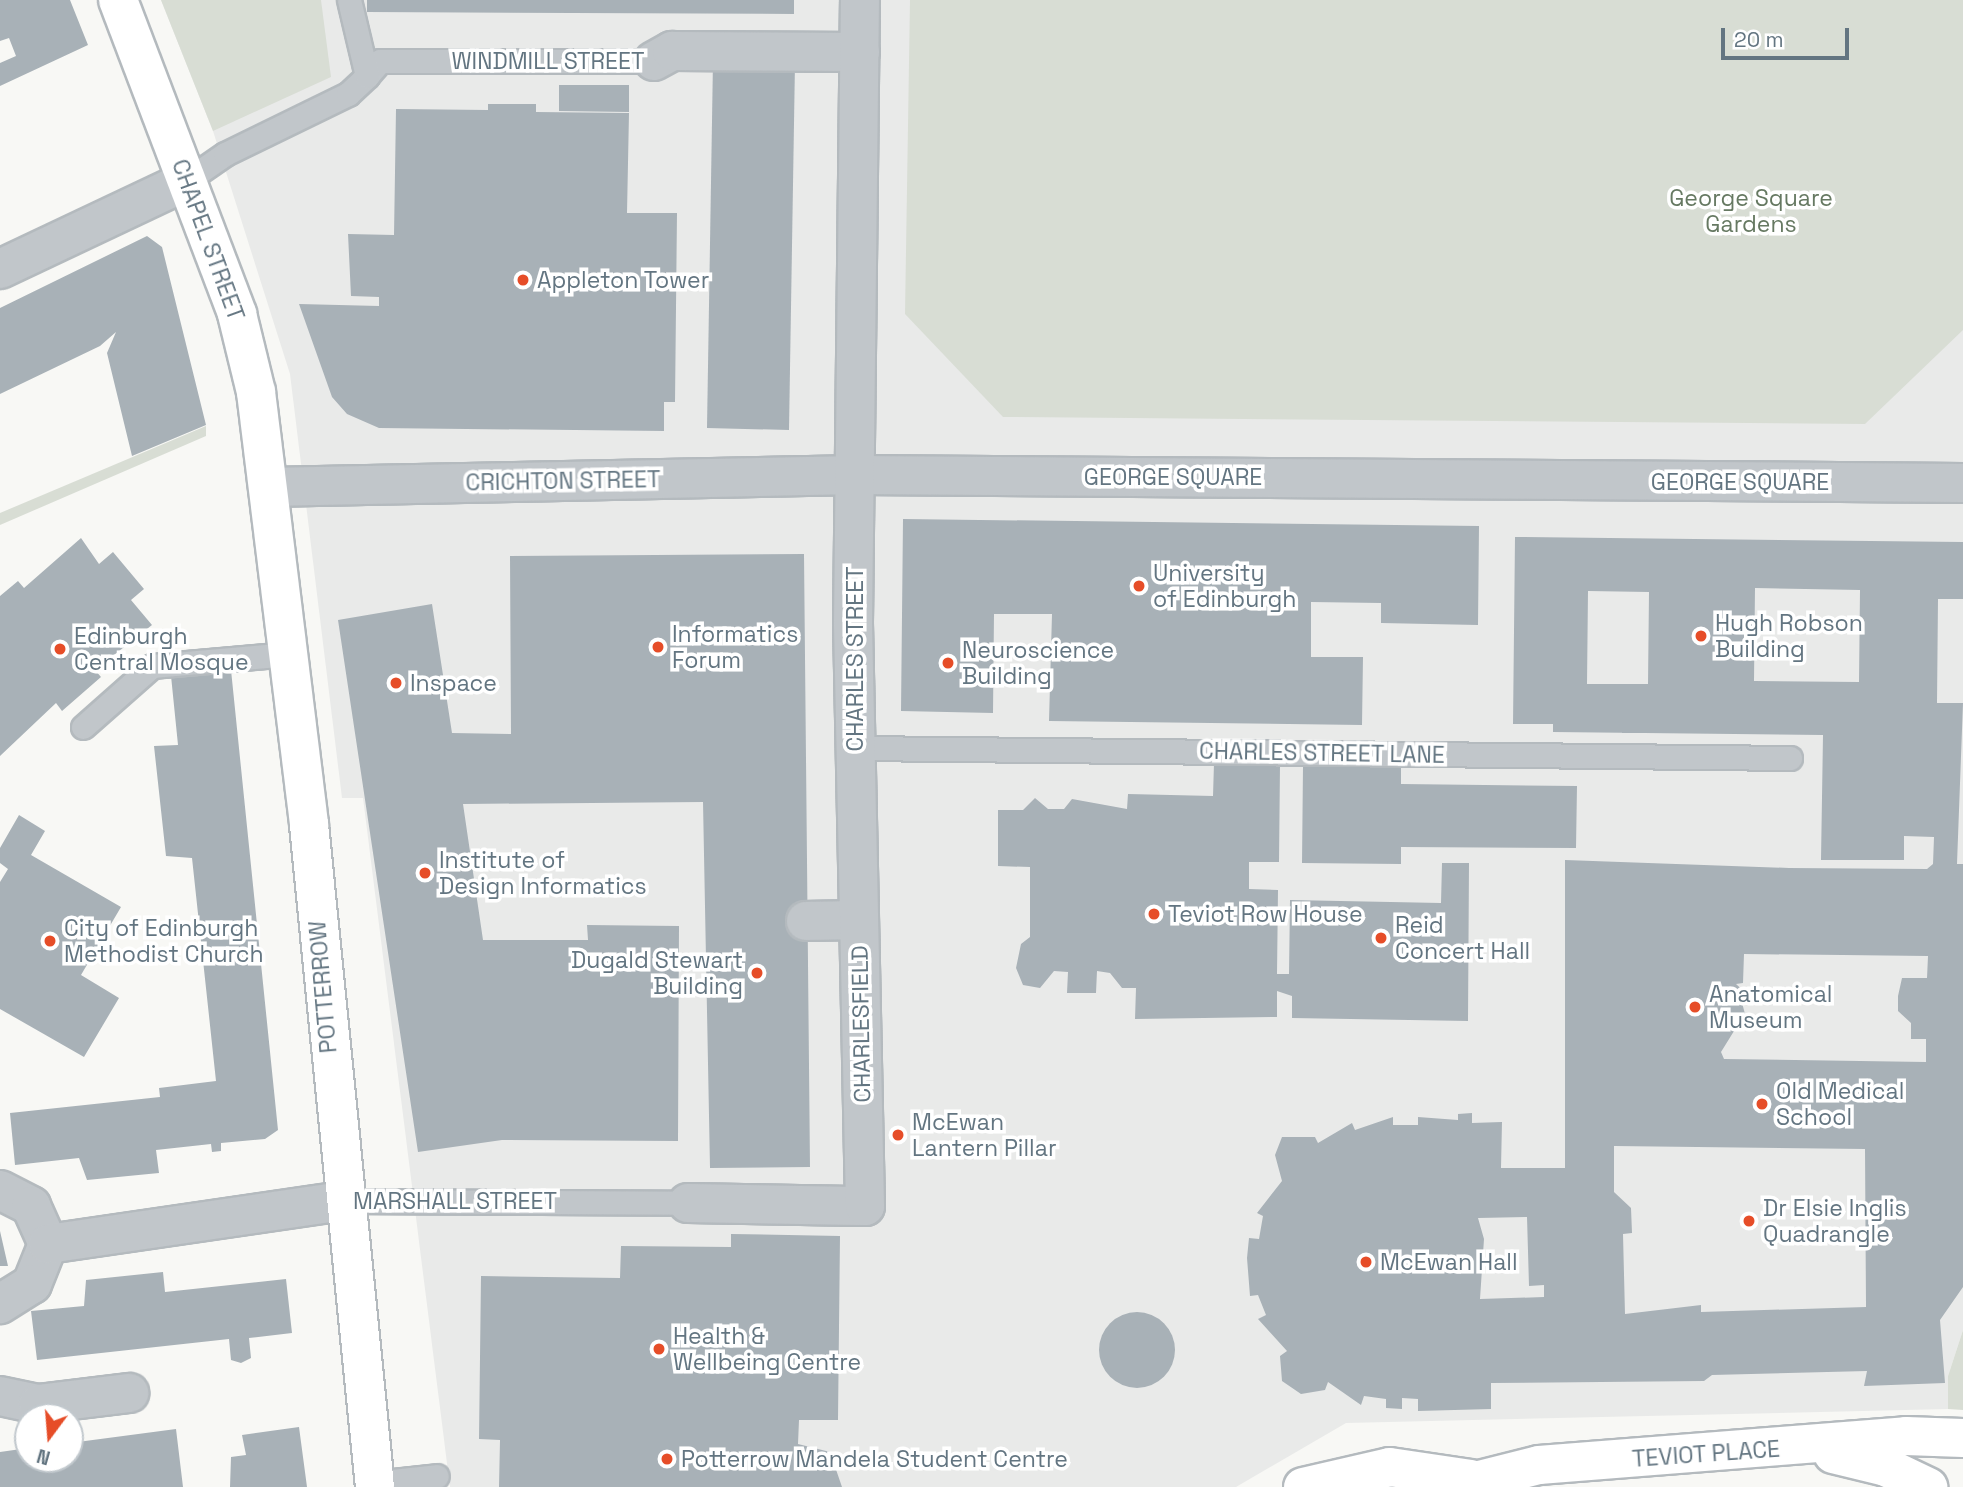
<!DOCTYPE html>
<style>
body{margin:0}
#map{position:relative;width:1963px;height:1487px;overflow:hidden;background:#f8f8f5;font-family:"Space Grotesk",sans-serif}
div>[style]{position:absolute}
.built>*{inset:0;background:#e9eae9}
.green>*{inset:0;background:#d8ddd4}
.building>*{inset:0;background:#a8b1b7}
.round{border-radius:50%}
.roads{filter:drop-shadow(2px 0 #b4babe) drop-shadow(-2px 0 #b4babe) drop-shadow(0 2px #b4babe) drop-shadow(0 -2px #b4babe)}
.lane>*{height:23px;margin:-11.5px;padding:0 11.5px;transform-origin:11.5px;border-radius:11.5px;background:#c1c6ca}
.street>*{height:38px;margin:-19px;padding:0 19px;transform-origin:19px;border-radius:19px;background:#c1c6ca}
.secondary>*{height:38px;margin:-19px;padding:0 19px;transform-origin:19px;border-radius:19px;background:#fff}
.dots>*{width:19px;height:19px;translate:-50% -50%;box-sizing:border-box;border:4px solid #fff;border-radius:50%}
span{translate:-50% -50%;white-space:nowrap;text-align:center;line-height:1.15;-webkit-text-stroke:7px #fff;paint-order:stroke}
.street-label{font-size:23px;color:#637581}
.park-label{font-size:23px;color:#667962}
.poi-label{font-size:23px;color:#637581}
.left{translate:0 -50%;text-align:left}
.right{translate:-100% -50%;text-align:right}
.north{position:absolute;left:14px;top:1403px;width:70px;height:70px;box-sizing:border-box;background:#fff;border:2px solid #c1c8cd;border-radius:50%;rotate:196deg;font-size:19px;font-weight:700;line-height:28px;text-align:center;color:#637581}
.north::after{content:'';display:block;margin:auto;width:24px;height:32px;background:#e64d28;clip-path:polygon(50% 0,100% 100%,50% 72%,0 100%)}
.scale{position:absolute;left:1721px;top:28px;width:128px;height:32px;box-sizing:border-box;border:4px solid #637581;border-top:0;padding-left:9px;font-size:21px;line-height:24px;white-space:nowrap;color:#637581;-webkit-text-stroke:5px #fff;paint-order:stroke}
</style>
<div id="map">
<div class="built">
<div style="clip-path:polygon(161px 0,1963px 0,1963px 1330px,1948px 1376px,1948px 1409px,1346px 1423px,1236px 1487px,450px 1487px,363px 798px,342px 798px,290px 374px,213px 131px)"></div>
</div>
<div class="green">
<div style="clip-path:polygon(161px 0,321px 0,331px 77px,213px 131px)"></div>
<div style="clip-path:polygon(910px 0,1963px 0,1963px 330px,1865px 424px,1003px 417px,905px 314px)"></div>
<div style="clip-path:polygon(206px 426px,206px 436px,0 525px,0 513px)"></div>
<div style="clip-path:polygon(1963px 1330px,1963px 1410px,1948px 1409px,1948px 1376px)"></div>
</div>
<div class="building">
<div style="clip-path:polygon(0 0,70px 0,88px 45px,0 86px,0 63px,16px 56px,9px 38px,0 41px)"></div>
<div style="clip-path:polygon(367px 0,794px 0,794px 14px,367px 12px)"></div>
<div style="clip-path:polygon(713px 60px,795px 62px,789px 430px,707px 428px)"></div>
<div style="clip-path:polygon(559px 85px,629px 85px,629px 112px,559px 111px)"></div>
<div style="clip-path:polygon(488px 104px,536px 104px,536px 112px,629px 113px,627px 213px,677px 213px,675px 402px,664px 402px,664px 431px,379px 428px,347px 414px,332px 397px,299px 304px,379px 306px,379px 297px,351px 296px,348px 234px,394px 235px,396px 109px,488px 110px)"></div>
<div style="clip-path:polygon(147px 236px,162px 247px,206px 425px,132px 456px,107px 353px,116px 332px,100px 346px,0 394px,0 308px)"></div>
<div style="clip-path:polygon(903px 519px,1479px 526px,1478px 625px,1381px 623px,1381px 603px,1311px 602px,1311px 657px,1363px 657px,1362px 725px,1049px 721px,1052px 614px,994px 614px,993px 713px,901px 711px)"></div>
<div style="clip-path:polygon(evenodd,1515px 537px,1963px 542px,1963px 599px,1938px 599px,1937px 703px,1963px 703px,1957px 864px,1963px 864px,1963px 1287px,1940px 1320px,1945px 1383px,1864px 1386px,1867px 1371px,1712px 1375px,1704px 1381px,1491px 1383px,1491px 1409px,1418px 1411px,1418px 1399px,1402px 1398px,1402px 1409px,1386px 1408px,1386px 1399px,1364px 1396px,1361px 1405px,1328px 1382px,1325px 1390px,1301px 1394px,1282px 1381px,1280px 1356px,1287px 1351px,1258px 1319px,1266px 1315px,1258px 1295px,1250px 1296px,1247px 1258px,1249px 1238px,1259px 1239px,1263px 1216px,1257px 1213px,1282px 1181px,1275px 1155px,1282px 1137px,1315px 1137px,1318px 1143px,1352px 1123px,1355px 1130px,1393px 1117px,1393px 1125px,1418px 1125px,1418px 1117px,1458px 1120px,1458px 1114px,1472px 1113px,1472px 1123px,1502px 1122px,1501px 1168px,1565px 1168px,1565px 860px,1789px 868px,1927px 869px,1933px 864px,1934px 837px,1904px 836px,1904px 860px,1821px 860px,1823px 735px,1553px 732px,1553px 724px,1513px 724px,1515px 537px,1755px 588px,1860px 590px,1859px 682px,1754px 681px,1755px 588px,1515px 537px,1588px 591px,1649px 592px,1648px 684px,1587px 684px,1588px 591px,1515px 537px,1744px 954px,1928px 956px,1927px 978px,1902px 978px,1898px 996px,1898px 1011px,1911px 1023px,1911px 1039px,1926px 1039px,1926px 1062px,1724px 1059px,1721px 1052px,1739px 1023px,1748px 1025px,1741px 999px,1749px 996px,1736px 984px,1743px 983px,1744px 954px,1515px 537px,1614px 1146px,1865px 1149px,1866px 1307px,1701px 1312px,1701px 1305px,1625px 1314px,1623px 1234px,1632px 1233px,1631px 1208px,1614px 1192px,1614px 1146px,1515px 537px,1527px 1217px,1529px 1286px,1544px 1285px,1544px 1297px,1480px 1299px,1484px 1239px,1478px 1218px,1527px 1217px)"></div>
<div style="clip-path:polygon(81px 538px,99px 564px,113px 552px,144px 589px,131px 600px,152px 625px,95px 670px,101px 677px,62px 711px,56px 703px,0 756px,0 596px,18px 581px,24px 588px)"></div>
<div style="clip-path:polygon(804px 554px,810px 1167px,710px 1168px,703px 802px,463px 804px,483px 940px,588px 940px,587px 925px,679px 926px,678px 1141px,502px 1140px,418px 1152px,338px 620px,432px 604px,452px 733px,511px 734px,510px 556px)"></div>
<div style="clip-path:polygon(230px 660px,278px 1130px,265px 1139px,221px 1143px,221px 1151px,212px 1152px,211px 1144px,156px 1150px,159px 1173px,87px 1180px,79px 1158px,15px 1165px,10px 1113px,160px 1097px,159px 1088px,216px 1081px,192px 858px,166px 856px,154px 746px,178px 745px,170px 666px)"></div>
<div style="clip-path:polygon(1214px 763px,1280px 765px,1279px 862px,1249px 862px,1249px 889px,1278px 890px,1277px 974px,1289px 974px,1290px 900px,1441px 903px,1442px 863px,1469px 863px,1468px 1021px,1292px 1018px,1292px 996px,1277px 991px,1277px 1017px,1135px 1019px,1136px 988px,1122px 988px,1110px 973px,1097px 971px,1096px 993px,1067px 993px,1068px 972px,1054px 971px,1040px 988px,1023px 985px,1016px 968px,1021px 944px,1030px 937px,1030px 867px,998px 866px,998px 810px,1023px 810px,1035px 798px,1048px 809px,1064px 809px,1072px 799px,1127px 809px,1128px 794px,1213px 796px)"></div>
<div style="clip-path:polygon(1303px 766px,1401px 767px,1401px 784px,1577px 786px,1576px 848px,1401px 847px,1401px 864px,1302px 863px)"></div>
<div style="clip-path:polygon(19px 815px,45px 831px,31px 855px,121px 907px,81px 975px,119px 998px,84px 1057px,0 1009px,0 882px,8px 869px,0 863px,0 848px)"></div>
<div style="clip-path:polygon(0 1231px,8px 1266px,0 1266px)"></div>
<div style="clip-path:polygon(731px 1234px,840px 1236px,838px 1420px,799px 1420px,798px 1444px,830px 1452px,842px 1487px,499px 1487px,500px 1440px,479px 1439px,481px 1276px,620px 1278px,621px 1246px,731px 1247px)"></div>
<div style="clip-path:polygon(163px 1272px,165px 1292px,286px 1279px,292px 1333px,249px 1338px,251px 1358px,241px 1363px,231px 1360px,229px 1339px,37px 1360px,31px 1311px,84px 1306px,86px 1280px)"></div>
<div class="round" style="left:1099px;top:1312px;width:76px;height:76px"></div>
<div style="clip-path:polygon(299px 1427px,307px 1487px,230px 1487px,231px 1457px,246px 1455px,242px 1435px)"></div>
<div style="clip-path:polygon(176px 1429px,183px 1487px,0 1487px,0 1452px,28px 1448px,28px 1459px,70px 1459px,70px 1443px)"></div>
</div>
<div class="roads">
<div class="lane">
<div style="left:367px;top:76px;width:20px;rotate:-49deg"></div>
<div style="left:380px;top:61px;width:274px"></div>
<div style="left:186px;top:181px;width:47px;rotate:-34.7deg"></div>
<div style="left:225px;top:154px;width:137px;rotate:-26deg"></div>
<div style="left:348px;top:94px;width:26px;rotate:-43deg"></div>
<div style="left:367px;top:76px;width:78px;rotate:-103.3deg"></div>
<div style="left:83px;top:727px;width:92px;rotate:-41.5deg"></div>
<div style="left:152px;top:666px;width:137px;rotate:-5deg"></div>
<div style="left:855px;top:748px;width:935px;rotate:0.61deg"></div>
<div style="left:342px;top:1201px;width:346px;rotate:0.3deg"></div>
<div style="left:374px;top:1483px;width:63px;rotate:-6.3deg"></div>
</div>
<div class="street">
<div style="left:654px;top:61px;width:21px;rotate:-29deg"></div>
<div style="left:672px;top:51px;width:188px;rotate:0.3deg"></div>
<div style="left:0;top:269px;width:206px;rotate:-25.3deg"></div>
<div style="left:268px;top:487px;width:589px;rotate:-1.17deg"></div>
<div style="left:857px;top:475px;width:1106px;rotate:0.41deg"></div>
<div style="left:806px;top:921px;width:52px;rotate:-1.1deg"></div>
<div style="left:0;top:1190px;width:35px;rotate:27deg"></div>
<div style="left:31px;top:1206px;width:42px;rotate:65.9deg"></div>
<div style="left:48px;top:1244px;width:43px;rotate:111.8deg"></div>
<div style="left:32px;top:1284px;width:38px;rotate:148deg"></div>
<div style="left:688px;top:1203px;width:177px;rotate:1deg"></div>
<div style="left:865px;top:1206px;width:583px;rotate:-91.18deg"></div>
<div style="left:853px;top:623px;width:623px;rotate:-89.36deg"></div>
<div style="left:48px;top:1244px;width:297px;rotate:-8.3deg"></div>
<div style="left:0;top:1396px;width:39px;rotate:12deg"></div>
<div style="left:38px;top:1404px;width:92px;rotate:-6.9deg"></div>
</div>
<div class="secondary">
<div style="left:118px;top:0;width:336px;rotate:69.2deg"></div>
<div style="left:237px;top:314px;width:80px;rotate:76.3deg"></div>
<div style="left:256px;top:392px;width:436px;rotate:83deg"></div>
<div style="left:309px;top:825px;width:665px;rotate:84.31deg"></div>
<div style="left:1833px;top:1454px;width:55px;rotate:13.8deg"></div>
<div style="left:1886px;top:1467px;width:47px;rotate:25.5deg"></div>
<div style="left:1303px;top:1487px;width:89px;rotate:-12.9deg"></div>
<div style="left:1390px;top:1467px;width:82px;rotate:8.4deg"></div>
<div style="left:1452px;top:1487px;width:90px;rotate:-14.2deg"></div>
<div style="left:1539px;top:1465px;width:368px;rotate:-4.5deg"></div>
<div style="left:1906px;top:1436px;width:57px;rotate:2deg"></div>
</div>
</div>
<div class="dots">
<div style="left:523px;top:280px;background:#e64d28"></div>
<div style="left:1139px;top:586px;background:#e64d28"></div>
<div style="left:1701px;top:636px;background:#e64d28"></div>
<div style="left:658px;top:647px;background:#e64d28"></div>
<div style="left:60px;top:649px;background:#e64d28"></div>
<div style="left:948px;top:663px;background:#e64d28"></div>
<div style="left:396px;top:683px;background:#e64d28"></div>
<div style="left:425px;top:873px;background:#e64d28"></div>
<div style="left:1154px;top:914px;background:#e64d28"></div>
<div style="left:1381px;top:938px;background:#e64d28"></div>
<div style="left:50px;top:941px;background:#e64d28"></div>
<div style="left:757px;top:973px;background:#e64d28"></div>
<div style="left:1695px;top:1007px;background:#e64d28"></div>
<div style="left:1762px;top:1104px;background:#e64d28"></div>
<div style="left:898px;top:1135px;background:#e64d28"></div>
<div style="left:1749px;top:1221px;background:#e64d28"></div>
<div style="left:1366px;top:1262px;background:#e64d28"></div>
<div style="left:659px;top:1349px;background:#e64d28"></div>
<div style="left:667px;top:1459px;background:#e64d28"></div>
</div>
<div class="street-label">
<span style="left:548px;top:61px">WINDMILL STREET</span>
<span style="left:208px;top:240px;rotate:70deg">CHAPEL STREET</span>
<span style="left:1173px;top:477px">GEORGE SQUARE</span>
<span style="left:563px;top:481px;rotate:-1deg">CRICHTON STREET</span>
<span style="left:1740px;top:482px">GEORGE SQUARE</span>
<span style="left:855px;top:659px;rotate:-90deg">CHARLES STREET</span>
<span style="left:1322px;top:753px;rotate:1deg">CHARLES STREET LANE</span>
<span style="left:323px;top:987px;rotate:-95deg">POTTERROW</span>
<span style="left:861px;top:1024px;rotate:-91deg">CHARLESFIELD</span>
<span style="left:455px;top:1201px">MARSHALL STREET</span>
<span style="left:1706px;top:1454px;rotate:-4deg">TEVIOT PLACE</span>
</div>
<div class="park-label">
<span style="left:1751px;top:211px">George Square<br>Gardens</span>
</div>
<div class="poi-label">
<span class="left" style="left:537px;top:280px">Appleton Tower</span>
<span class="left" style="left:1153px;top:586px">University<br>of Edinburgh</span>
<span class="left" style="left:1715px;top:636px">Hugh Robson<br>Building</span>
<span class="left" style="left:672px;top:647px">Informatics<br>Forum</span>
<span class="left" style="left:74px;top:649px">Edinburgh<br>Central Mosque</span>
<span class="left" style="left:962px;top:663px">Neuroscience<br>Building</span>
<span class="left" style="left:410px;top:683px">Inspace</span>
<span class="left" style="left:439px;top:873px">Institute of<br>Design Informatics</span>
<span class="left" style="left:1168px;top:914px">Teviot Row House</span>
<span class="left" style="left:1395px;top:938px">Reid<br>Concert Hall</span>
<span class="left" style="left:64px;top:941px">City of Edinburgh<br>Methodist Church</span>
<span class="right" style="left:743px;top:973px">Dugald Stewart<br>Building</span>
<span class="left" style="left:1709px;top:1007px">Anatomical<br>Museum</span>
<span class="left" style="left:1776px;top:1104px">Old Medical<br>School</span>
<span class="left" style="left:912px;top:1135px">McEwan<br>Lantern Pillar</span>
<span class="left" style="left:1763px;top:1221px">Dr Elsie Inglis<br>Quadrangle</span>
<span class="left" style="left:1380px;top:1262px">McEwan Hall</span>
<span class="left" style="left:673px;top:1349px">Health &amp;<br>Wellbeing Centre</span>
<span class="left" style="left:681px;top:1459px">Potterrow Mandela Student Centre</span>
</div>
<div class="north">N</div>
<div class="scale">20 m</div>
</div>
